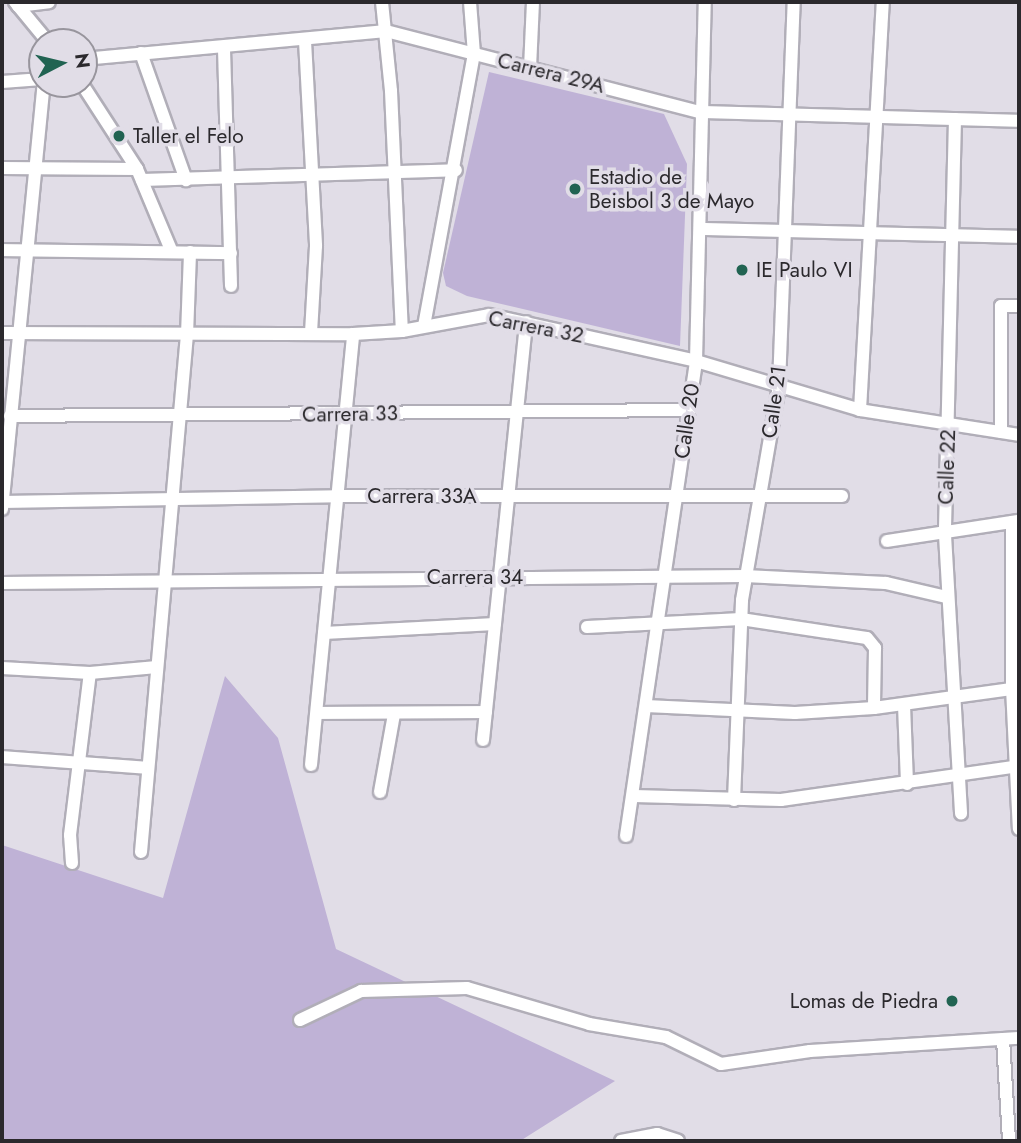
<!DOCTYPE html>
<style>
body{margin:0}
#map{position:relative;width:1021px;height:1143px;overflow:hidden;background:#e1dde7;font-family:Jost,sans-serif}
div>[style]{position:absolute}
.green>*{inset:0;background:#bfb2d6}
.roads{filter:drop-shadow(2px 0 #b1aeb8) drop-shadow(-2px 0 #b1aeb8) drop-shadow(0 2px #b1aeb8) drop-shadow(0 -2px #b1aeb8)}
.minor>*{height:12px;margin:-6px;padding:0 6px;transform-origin:6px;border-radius:6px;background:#fff}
.dots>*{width:19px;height:19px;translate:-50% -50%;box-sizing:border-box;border:4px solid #e1dde7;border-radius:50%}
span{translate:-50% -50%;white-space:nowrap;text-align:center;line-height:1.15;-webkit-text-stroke:7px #e1dde7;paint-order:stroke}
.street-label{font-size:21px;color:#2b292d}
.poi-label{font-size:21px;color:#2b292d}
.left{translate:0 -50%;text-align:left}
.right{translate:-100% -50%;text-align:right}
.frame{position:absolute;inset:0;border:4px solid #2b292d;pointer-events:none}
.north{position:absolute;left:28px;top:28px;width:70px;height:70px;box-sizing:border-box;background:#e1dde7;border:2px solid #98959d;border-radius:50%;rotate:83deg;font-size:19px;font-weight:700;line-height:28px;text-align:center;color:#2b292d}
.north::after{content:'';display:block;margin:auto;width:24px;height:32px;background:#216352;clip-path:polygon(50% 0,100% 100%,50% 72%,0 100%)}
</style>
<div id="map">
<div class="green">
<div style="clip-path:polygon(489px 72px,664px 114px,687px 164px,680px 346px,467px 296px,446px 286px,443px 273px)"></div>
<div style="clip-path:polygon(225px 676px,278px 738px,336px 949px,615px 1081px,520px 1141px,2px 1141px,2px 845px,163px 898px)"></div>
</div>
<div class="roads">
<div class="minor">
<div style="left:15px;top:2px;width:52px;rotate:50.5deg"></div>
<div style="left:382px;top:2px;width:89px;rotate:84.2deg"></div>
<div style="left:391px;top:91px;width:240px;rotate:87.4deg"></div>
<div style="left:18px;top:6px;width:31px;rotate:-7deg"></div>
<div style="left:305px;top:41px;width:205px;rotate:86.9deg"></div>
<div style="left:316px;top:246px;width:86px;rotate:93.3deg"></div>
<div style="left:224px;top:49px;width:237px;rotate:88.3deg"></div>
<div style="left:141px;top:53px;width:135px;rotate:70.5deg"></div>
<div style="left:84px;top:59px;width:303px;rotate:-5.3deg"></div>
<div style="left:386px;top:31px;width:324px;rotate:14.5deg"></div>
<div style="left:700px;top:112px;width:319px;rotate:1.6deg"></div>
<div style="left:530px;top:68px;width:66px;rotate:-87.4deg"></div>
<div style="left:2px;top:82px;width:40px;rotate:-4.3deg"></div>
<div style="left:82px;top:84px;width:101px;rotate:57.1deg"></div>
<div style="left:137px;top:169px;width:88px;rotate:67.2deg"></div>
<div style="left:955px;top:119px;width:416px;rotate:91.4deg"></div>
<div style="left:945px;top:535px;width:279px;rotate:86.7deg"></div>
<div style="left:2px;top:168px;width:135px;rotate:0.4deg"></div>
<div style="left:142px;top:180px;width:314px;rotate:-1.8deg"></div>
<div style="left:701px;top:229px;width:318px;rotate:1.4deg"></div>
<div style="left:2px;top:250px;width:229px;rotate:0.8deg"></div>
<div style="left:424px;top:326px;width:277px;rotate:-79.6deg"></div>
<div style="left:474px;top:54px;width:52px;rotate:-94.4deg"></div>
<div style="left:2px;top:333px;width:351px;rotate:0.2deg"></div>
<div style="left:353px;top:334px;width:49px;rotate:-3.5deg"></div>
<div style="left:402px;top:331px;width:88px;rotate:-10.4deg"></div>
<div style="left:489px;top:315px;width:212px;rotate:12.5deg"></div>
<div style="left:696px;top:361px;width:171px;rotate:16.6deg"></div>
<div style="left:860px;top:410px;width:161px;rotate:8.9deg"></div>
<div style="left:860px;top:410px;width:409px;rotate:-86.8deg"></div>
<div style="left:10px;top:416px;width:680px;rotate:-0.51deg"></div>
<div style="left:1001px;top:432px;width:126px;rotate:-90deg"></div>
<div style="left:1001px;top:306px;width:18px"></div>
<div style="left:2px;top:502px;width:336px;rotate:-1deg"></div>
<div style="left:338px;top:496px;width:504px"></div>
<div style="left:2px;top:509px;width:427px;rotate:-84.4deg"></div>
<div style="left:1012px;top:522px;width:166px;rotate:90deg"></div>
<div style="left:1012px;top:688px;width:141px;rotate:87.2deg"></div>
<div style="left:887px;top:541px;width:133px;rotate:-8.7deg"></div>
<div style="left:2px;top:583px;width:743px;rotate:-0.54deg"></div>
<div style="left:745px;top:576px;width:141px;rotate:2.8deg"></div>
<div style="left:886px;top:583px;width:62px;rotate:13.1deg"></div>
<div style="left:587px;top:627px;width:154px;rotate:-3deg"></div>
<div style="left:741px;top:619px;width:127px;rotate:8.6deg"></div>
<div style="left:867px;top:638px;width:13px;rotate:51deg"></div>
<div style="left:875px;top:648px;width:60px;rotate:91deg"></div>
<div style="left:324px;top:633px;width:171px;rotate:-3deg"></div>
<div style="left:2px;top:668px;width:88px;rotate:3.3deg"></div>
<div style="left:90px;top:673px;width:67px;rotate:-5.1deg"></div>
<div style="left:904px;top:705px;width:79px;rotate:87.8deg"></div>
<div style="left:646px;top:706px;width:149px;rotate:2.7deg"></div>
<div style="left:795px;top:713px;width:79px;rotate:-3.6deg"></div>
<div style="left:874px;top:708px;width:146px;rotate:-7.9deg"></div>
<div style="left:317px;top:713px;width:169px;rotate:-0.3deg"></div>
<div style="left:483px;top:740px;width:420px;rotate:-84.1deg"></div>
<div style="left:2px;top:757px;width:145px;rotate:4.3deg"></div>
<div style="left:311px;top:765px;width:433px;rotate:-84.4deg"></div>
<div style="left:380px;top:792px;width:79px;rotate:-79.8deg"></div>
<div style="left:634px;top:796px;width:147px;rotate:1.6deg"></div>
<div style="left:781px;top:800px;width:240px;rotate:-8.1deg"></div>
<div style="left:734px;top:800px;width:200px;rotate:-87.7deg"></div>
<div style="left:742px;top:600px;width:218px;rotate:-80.2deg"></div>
<div style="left:779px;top:385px;width:383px;rotate:-87.8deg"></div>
<div style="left:626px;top:836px;width:480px;rotate:-81.6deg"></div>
<div style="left:696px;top:361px;width:359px;rotate:-88.6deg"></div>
<div style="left:141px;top:852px;width:519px;rotate:-84.92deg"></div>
<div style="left:187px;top:335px;width:83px;rotate:-87.9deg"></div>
<div style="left:72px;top:863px;width:28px;rotate:-94deg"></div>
<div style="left:70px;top:835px;width:163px;rotate:-83deg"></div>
<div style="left:300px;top:1020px;width:68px;rotate:-25.4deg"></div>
<div style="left:361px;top:991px;width:106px;rotate:-1.6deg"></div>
<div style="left:467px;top:988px;width:127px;rotate:16.4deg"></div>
<div style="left:589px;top:1024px;width:78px;rotate:9.6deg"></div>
<div style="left:666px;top:1037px;width:61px;rotate:26.1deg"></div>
<div style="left:721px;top:1064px;width:90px;rotate:-8.3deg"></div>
<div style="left:810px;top:1051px;width:209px;rotate:-3.6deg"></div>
<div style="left:1003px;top:1039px;width:102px;rotate:86.6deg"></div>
<div style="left:621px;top:1141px;width:37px;rotate:-11deg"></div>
<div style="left:657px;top:1134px;width:22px;rotate:18deg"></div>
</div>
</div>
<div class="dots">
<div style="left:119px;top:136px;background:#216352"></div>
<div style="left:575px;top:189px;background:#216352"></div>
<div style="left:742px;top:270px;background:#216352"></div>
<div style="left:952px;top:1001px;background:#216352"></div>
</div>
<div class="street-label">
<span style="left:551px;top:73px;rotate:14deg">Carrera 29A</span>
<span style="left:536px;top:327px;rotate:11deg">Carrera 32</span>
<span style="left:774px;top:402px;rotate:-82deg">Calle 21</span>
<span style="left:350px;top:414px;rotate:-1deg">Carrera 33</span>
<span style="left:687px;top:421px;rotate:-82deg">Calle 20</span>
<span style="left:947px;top:467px;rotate:-88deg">Calle 22</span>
<span style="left:422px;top:496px">Carrera 33A</span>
<span style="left:475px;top:577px">Carrera 34</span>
</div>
<div class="poi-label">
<span class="left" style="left:133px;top:136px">Taller el Felo</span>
<span class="left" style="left:589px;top:189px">Estadio de<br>Beisbol 3 de Mayo</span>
<span class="left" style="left:756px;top:270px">IE Paulo VI</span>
<span class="right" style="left:938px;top:1001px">Lomas de Piedra</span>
</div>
<div class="frame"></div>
<div class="north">N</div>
</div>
